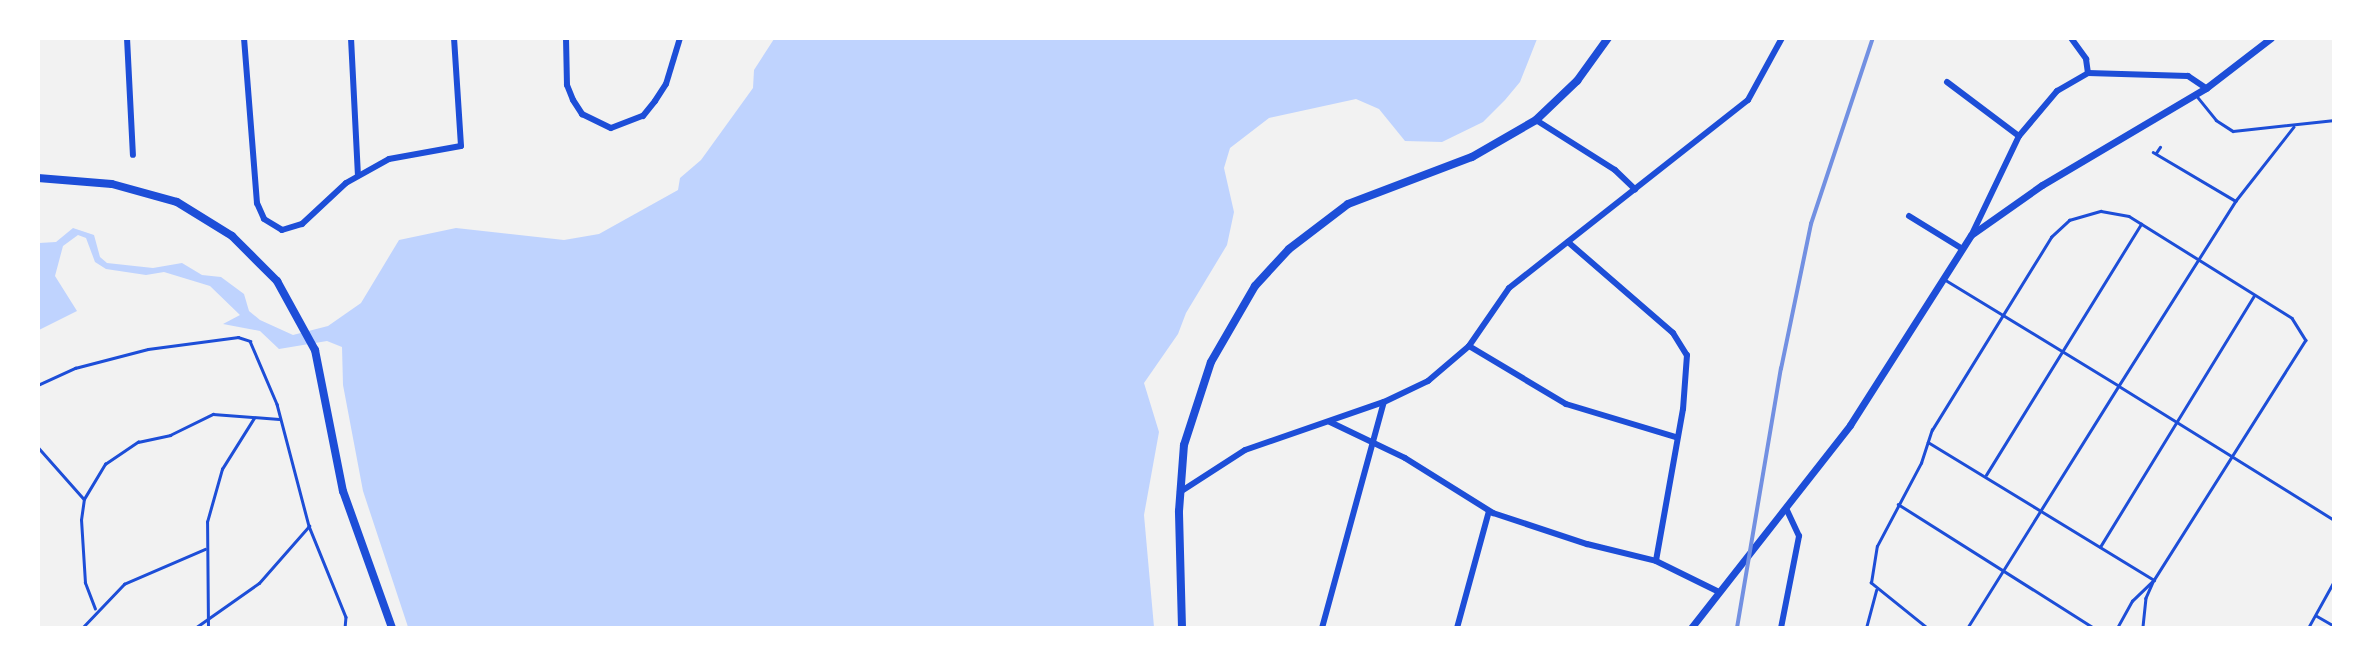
<!DOCTYPE html>
<style>
body{margin:0}
#map{position:relative;width:2372px;height:666px;overflow:hidden;background:#f2f2f2;font-family:"Fira Sans",sans-serif}
div>[style]{position:absolute}
.water>*{inset:0;background:#bfd3fe}
.service>*{height:2.5px;margin:-1.25px;padding:0 1.25px;transform-origin:1.25px;border-radius:1.25px;background:#1d4ed8}
.minor>*{height:6px;margin:-3px;padding:0 3px;transform-origin:3px;border-radius:3px;background:#1d4ed8}
.tertiary>*{height:7px;margin:-3.5px;padding:0 3.5px;transform-origin:3.5px;border-radius:3.5px;background:#1d4ed8}
.secondary>*{height:8px;margin:-4px;padding:0 4px;transform-origin:4px;border-radius:4px;background:#1d4ed8}
.rail>*{height:3.5px;margin:-1.75px;padding:0 1.75px;transform-origin:1.75px;border-radius:1.75px;background:#7290e2}
span{translate:-50% -50%;white-space:nowrap;text-align:center;line-height:1.15;-webkit-text-stroke:5px #fff;paint-order:stroke}
.frame{position:absolute;inset:0;border:40px solid #fff;pointer-events:none}
</style>
<div id="map">
<div class="water">
<div style="clip-path:polygon(774px 39px,1537px 39px,1520px 82px,1505px 100px,1483px 122px,1442px 142px,1405px 141px,1379px 109px,1356px 99px,1269px 118px,1230px 148px,1224px 168px,1234px 212px,1227px 245px,1186px 313px,1178px 334px,1144px 383px,1159px 432px,1144px 515px,1154px 627px,408px 627px,363px 491px,343px 385px,342px 347px,327px 341px,279px 349px,260px 331px,223px 324px,240px 315px,210px 286px,164px 272px,146px 275px,106px 269px,95px 262px,86px 238px,78px 235px,63px 246px,55px 276px,77px 311px,39px 330px,39px 243px,56px 242px,73px 228px,94px 235px,100px 257px,107px 263px,153px 268px,182px 263px,202px 275px,221px 277px,244px 294px,249px 311px,260px 320px,293px 335px,328px 326px,361px 303px,399px 240px,456px 228px,564px 240px,599px 234px,678px 190px,680px 178px,701px 160px,753px 88px,754px 70px)"></div>
</div>
<div class="service">
<div style="left:2196px;top:95px;width:32px;rotate:51deg"></div>
<div style="left:2216px;top:120px;width:20px;rotate:33deg"></div>
<div style="left:2233px;top:131px;width:102px;rotate:-6.2deg"></div>
<div style="left:2294px;top:127px;width:94px;rotate:128.1deg"></div>
<div style="left:2236px;top:201px;width:219px;rotate:122.3deg"></div>
<div style="left:2119px;top:386px;width:253px;rotate:31.9deg"></div>
<div style="left:2153px;top:152px;width:96px;rotate:30.6deg"></div>
<div style="left:2156px;top:153px;width:7px;rotate:-56deg"></div>
<div style="left:1944px;top:279px;width:205px;rotate:31.4deg"></div>
<div style="left:2119px;top:386px;width:285px;rotate:122deg"></div>
<div style="left:38px;top:385px;width:41px;rotate:-24.7deg"></div>
<div style="left:75px;top:368px;width:75px;rotate:-14.6deg"></div>
<div style="left:148px;top:349px;width:91px;rotate:-7.6deg"></div>
<div style="left:238px;top:337px;width:13px;rotate:18deg"></div>
<div style="left:250px;top:341px;width:69px;rotate:66.8deg"></div>
<div style="left:277px;top:404px;width:126px;rotate:75.3deg"></div>
<div style="left:309px;top:526px;width:98px;rotate:67.9deg"></div>
<div style="left:346px;top:617px;width:11px;rotate:95deg"></div>
<div style="left:1928px;top:442px;width:265px;rotate:31.4deg"></div>
<div style="left:38px;top:447px;width:69px;rotate:48.5deg"></div>
<div style="left:1986px;top:475px;width:295px;rotate:-58.3deg"></div>
<div style="left:1898px;top:504px;width:232px;rotate:32.3deg"></div>
<div style="left:2100px;top:547px;width:294px;rotate:-58.5deg"></div>
<div style="left:95px;top:609px;width:28px;rotate:-111deg"></div>
<div style="left:85px;top:583px;width:63px;rotate:-93.6deg"></div>
<div style="left:81px;top:520px;width:21px;rotate:-82deg"></div>
<div style="left:84px;top:499px;width:41px;rotate:-59deg"></div>
<div style="left:105px;top:464px;width:40px;rotate:-34deg"></div>
<div style="left:138px;top:442px;width:33px;rotate:-12deg"></div>
<div style="left:170px;top:435px;width:48px;rotate:-26deg"></div>
<div style="left:213px;top:414px;width:66px;rotate:4.3deg"></div>
<div style="left:2317px;top:616px;width:20px;rotate:30deg"></div>
<div style="left:82px;top:628px;width:61px;rotate:-46.3deg"></div>
<div style="left:124px;top:584px;width:88px;rotate:-23.4deg"></div>
<div style="left:195px;top:628px;width:78px;rotate:-35.1deg"></div>
<div style="left:259px;top:583px;width:76px;rotate:-48.7deg"></div>
<div style="left:208px;top:628px;width:106px;rotate:-90.5deg"></div>
<div style="left:207px;top:522px;width:55px;rotate:-74.2deg"></div>
<div style="left:222px;top:469px;width:60px;rotate:-57.9deg"></div>
<div style="left:1866px;top:628px;width:39px;rotate:-75deg"></div>
<div style="left:1927px;top:628px;width:72px;rotate:-141.2deg"></div>
<div style="left:1871px;top:583px;width:37px;rotate:-81deg"></div>
<div style="left:1877px;top:546px;width:94px;rotate:-62.1deg"></div>
<div style="left:1921px;top:463px;width:35px;rotate:-72deg"></div>
<div style="left:1932px;top:430px;width:227px;rotate:-58.3deg"></div>
<div style="left:2051px;top:237px;width:25px;rotate:-43deg"></div>
<div style="left:2069px;top:220px;width:33px;rotate:-16deg"></div>
<div style="left:2101px;top:211px;width:28px;rotate:10deg"></div>
<div style="left:2129px;top:216px;width:192px;rotate:32deg"></div>
<div style="left:2292px;top:318px;width:26px;rotate:58deg"></div>
<div style="left:2306px;top:340px;width:284px;rotate:122.3deg"></div>
<div style="left:2154px;top:580px;width:20px;rotate:114deg"></div>
<div style="left:2146px;top:598px;width:30px;rotate:96deg"></div>
<div style="left:2117px;top:628px;width:31px;rotate:-61deg"></div>
<div style="left:2132px;top:601px;width:28px;rotate:-44deg"></div>
<div style="left:2308px;top:628px;width:54px;rotate:-61deg"></div>
</div>
<div class="minor">
<div style="left:127px;top:38px;width:117px;rotate:87.1deg"></div>
<div style="left:244px;top:38px;width:166px;rotate:85.5deg"></div>
<div style="left:257px;top:203px;width:17px;rotate:66deg"></div>
<div style="left:264px;top:219px;width:21px;rotate:31deg"></div>
<div style="left:282px;top:230px;width:21px;rotate:-17deg"></div>
<div style="left:302px;top:224px;width:60px;rotate:-43deg"></div>
<div style="left:346px;top:183px;width:49px;rotate:-29.2deg"></div>
<div style="left:389px;top:159px;width:73px;rotate:-10.2deg"></div>
<div style="left:461px;top:146px;width:108px;rotate:-93.7deg"></div>
<div style="left:351px;top:38px;width:137px;rotate:87.1deg"></div>
<div style="left:566px;top:38px;width:47px;rotate:88.8deg"></div>
<div style="left:567px;top:85px;width:16px;rotate:68deg"></div>
<div style="left:573px;top:100px;width:17px;rotate:57deg"></div>
<div style="left:582px;top:114px;width:32px;rotate:26deg"></div>
<div style="left:611px;top:128px;width:34px;rotate:-21deg"></div>
<div style="left:643px;top:116px;width:19px;rotate:-51deg"></div>
<div style="left:655px;top:101px;width:20px;rotate:-57deg"></div>
<div style="left:666px;top:84px;width:48px;rotate:-73.1deg"></div>
<div style="left:2071px;top:38px;width:26px;rotate:54deg"></div>
<div style="left:2086px;top:59px;width:14px;rotate:82deg"></div>
<div style="left:1947px;top:82px;width:90px;rotate:36.9deg"></div>
<div style="left:1536px;top:120px;width:93px;rotate:32.3deg"></div>
<div style="left:1615px;top:170px;width:28px;rotate:44deg"></div>
<div style="left:1909px;top:216px;width:61px;rotate:31.6deg"></div>
<div style="left:1972px;top:234px;width:109px;rotate:-64.4deg"></div>
<div style="left:2019px;top:136px;width:59px;rotate:-49.8deg"></div>
<div style="left:2057px;top:91px;width:36px;rotate:-30deg"></div>
<div style="left:2088px;top:73px;width:100px;rotate:1.7deg"></div>
<div style="left:2188px;top:76px;width:22px;rotate:34deg"></div>
<div style="left:1568px;top:242px;width:139px;rotate:40.9deg"></div>
<div style="left:1673px;top:333px;width:26px;rotate:58deg"></div>
<div style="left:1687px;top:355px;width:54px;rotate:94.2deg"></div>
<div style="left:1683px;top:409px;width:154px;rotate:100.1deg"></div>
<div style="left:1469px;top:346px;width:113px;rotate:30.9deg"></div>
<div style="left:1566px;top:404px;width:114px;rotate:16.8deg"></div>
<div style="left:1330px;top:422px;width:83px;rotate:25.6deg"></div>
<div style="left:1405px;top:458px;width:104px;rotate:32deg"></div>
<div style="left:1493px;top:513px;width:99px;rotate:18.3deg"></div>
<div style="left:1587px;top:544px;width:71px;rotate:13.8deg"></div>
<div style="left:1656px;top:561px;width:68px;rotate:26.2deg"></div>
<div style="left:1180px;top:492px;width:77px;rotate:-32.9deg"></div>
<div style="left:1245px;top:450px;width:147px;rotate:-19.1deg"></div>
<div style="left:1384px;top:402px;width:49px;rotate:-25.5deg"></div>
<div style="left:1428px;top:381px;width:54px;rotate:-40.5deg"></div>
<div style="left:1469px;top:346px;width:70px;rotate:-55.4deg"></div>
<div style="left:1509px;top:288px;width:304px;rotate:-38.2deg"></div>
<div style="left:1748px;top:100px;width:71px;rotate:-61.3deg"></div>
<div style="left:1322px;top:628px;width:234px;rotate:-74.7deg"></div>
<div style="left:1457px;top:628px;width:121px;rotate:-74.7deg"></div>
<div style="left:1781px;top:628px;width:94px;rotate:-78.9deg"></div>
<div style="left:1799px;top:536px;width:29px;rotate:-115deg"></div>
</div>
<div class="tertiary">
<div style="left:1691px;top:628px;width:258px;rotate:-51.9deg"></div>
<div style="left:1850px;top:425px;width:225px;rotate:-57.5deg"></div>
<div style="left:1971px;top:235px;width:87px;rotate:-35.2deg"></div>
<div style="left:2042px;top:185px;width:191px;rotate:-30.6deg"></div>
<div style="left:2206px;top:88px;width:82px;rotate:-37.6deg"></div>
</div>
<div class="secondary">
<div style="left:38px;top:178px;width:74px;rotate:4.6deg"></div>
<div style="left:112px;top:184px;width:67px;rotate:15.5deg"></div>
<div style="left:177px;top:202px;width:65px;rotate:31.7deg"></div>
<div style="left:232px;top:236px;width:64px;rotate:45deg"></div>
<div style="left:277px;top:281px;width:79px;rotate:61.2deg"></div>
<div style="left:315px;top:350px;width:144px;rotate:78.8deg"></div>
<div style="left:343px;top:491px;width:145px;rotate:70.3deg"></div>
<div style="left:1182px;top:628px;width:117px;rotate:-91.5deg"></div>
<div style="left:1179px;top:511px;width:66px;rotate:-85.7deg"></div>
<div style="left:1184px;top:445px;width:87px;rotate:-72deg"></div>
<div style="left:1211px;top:362px;width:88px;rotate:-59.9deg"></div>
<div style="left:1255px;top:286px;width:50px;rotate:-47.4deg"></div>
<div style="left:1289px;top:249px;width:74px;rotate:-37.3deg"></div>
<div style="left:1348px;top:204px;width:133px;rotate:-20.8deg"></div>
<div style="left:1472px;top:157px;width:74px;rotate:-30deg"></div>
<div style="left:1536px;top:120px;width:57px;rotate:-43.6deg"></div>
<div style="left:1577px;top:81px;width:53px;rotate:-54.2deg"></div>
</div>
<div class="rail">
<div style="left:1737px;top:628px;width:263px;rotate:-80.4deg"></div>
<div style="left:1781px;top:369px;width:148px;rotate:-78.3deg"></div>
<div style="left:1811px;top:224px;width:196px;rotate:-71.6deg"></div>
</div>
<div class="frame"></div>
</div>
